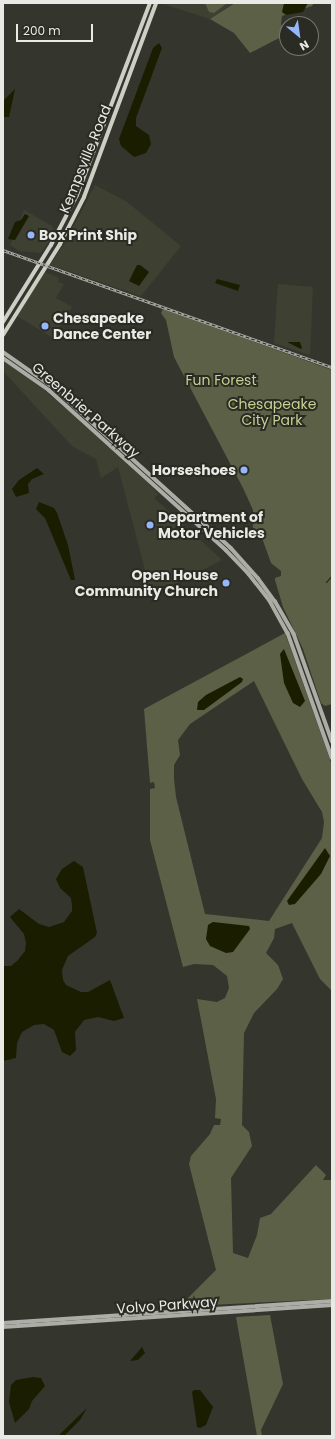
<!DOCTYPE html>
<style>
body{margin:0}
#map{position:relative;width:335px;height:1439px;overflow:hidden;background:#34362d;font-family:Poppins,sans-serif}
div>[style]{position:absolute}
.built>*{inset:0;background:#3e4032}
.green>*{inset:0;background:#5c6046}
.water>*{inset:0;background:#1a1d00}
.stream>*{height:1px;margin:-0.5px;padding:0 0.5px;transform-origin:0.5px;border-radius:0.5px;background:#1a1d00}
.secondary>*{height:3.5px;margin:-1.75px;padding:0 1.75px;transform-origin:1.75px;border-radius:1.75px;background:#acada6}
.primary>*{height:4px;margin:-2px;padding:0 2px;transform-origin:2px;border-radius:2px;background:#cdcfc5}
.rail>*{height:2.5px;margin-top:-1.25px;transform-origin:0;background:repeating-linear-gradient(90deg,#2a2b23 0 3px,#aaaba5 0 6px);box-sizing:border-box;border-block:1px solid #aaaba5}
.dots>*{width:11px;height:11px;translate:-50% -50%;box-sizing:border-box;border:2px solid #2a2b23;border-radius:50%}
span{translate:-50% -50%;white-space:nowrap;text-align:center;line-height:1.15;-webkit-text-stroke:4px #2a2b23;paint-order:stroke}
.street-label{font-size:14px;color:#e9eae5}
.poi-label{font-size:14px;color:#e9eae5;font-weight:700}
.left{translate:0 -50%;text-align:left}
.right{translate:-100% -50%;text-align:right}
.park-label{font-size:14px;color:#c7cf91}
.frame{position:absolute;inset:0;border:4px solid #e9eae5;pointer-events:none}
.north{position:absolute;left:279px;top:16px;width:40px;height:40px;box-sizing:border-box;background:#2a2b23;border:1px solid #767771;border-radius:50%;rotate:151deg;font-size:11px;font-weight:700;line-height:16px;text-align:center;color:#e9eae5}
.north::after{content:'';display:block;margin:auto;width:14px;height:18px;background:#95b6fd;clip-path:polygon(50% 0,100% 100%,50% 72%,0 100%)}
.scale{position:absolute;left:16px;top:24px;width:77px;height:18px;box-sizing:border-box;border:2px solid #e9eae5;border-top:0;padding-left:5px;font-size:12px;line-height:14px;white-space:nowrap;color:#e9eae5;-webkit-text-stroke:3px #2a2b23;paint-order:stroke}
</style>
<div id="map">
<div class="built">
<div style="clip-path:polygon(160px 3px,234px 3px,210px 19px)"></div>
<div style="clip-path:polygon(95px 185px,127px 202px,181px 246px,141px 296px,50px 265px,65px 243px)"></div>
<div style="clip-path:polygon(24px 210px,52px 226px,55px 232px,41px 253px,19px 251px,10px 245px)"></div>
<div style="clip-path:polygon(45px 272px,59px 278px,58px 282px,64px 284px,56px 298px,72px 307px,53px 338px,17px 316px)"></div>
<div style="clip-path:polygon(278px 284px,313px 287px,310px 355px,274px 343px)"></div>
<div style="clip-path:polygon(3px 360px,32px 379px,140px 474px,158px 494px,154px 498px,221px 559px,220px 561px,152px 596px,118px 467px,101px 478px,96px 459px,72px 446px,3px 371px)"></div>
</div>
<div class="green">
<div style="clip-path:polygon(205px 3px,227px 3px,214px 13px,209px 12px)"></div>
<div style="clip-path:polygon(235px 3px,314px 3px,312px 6px,282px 16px,281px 24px,285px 35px,250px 53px,234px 33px,210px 19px)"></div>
<div style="clip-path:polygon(163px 309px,332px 370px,332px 704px,325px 706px,321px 703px,303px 649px,283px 607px,275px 580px,275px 578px,281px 576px,281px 571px,271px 563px,262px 538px,253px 530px,253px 510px,243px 488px,174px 357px,166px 320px,161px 313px)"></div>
<div style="clip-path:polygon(evenodd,285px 633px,332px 765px,332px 991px,320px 979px,292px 923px,275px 929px,274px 938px,266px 953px,278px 965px,283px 979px,277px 989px,254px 1013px,244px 1033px,242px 1125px,249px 1132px,252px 1146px,231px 1178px,233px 1253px,248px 1258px,257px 1235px,260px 1218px,271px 1214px,316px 1165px,326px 1175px,323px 1180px,332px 1180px,332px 1299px,190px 1306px,188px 1298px,216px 1270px,189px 1164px,191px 1156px,210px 1134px,214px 1125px,220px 1125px,221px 1119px,215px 1118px,216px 1099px,197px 999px,217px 1002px,225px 998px,229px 988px,227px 976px,213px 965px,194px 964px,183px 967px,150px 840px,150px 789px,155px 788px,154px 782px,150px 783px,144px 709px,285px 633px,254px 681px,302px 779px,322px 812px,324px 822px,322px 838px,269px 921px,205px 914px,176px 797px,174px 779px,174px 765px,180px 755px,178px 740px,190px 724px,254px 681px)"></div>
<div style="clip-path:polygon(270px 1315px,283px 1384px,261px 1430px,262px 1436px,257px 1436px,236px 1317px)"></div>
</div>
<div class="water">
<div style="clip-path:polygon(284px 3px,308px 3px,303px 12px,286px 15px,282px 12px)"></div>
<div style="clip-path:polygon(159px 43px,162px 48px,136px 118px,136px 126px,149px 135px,151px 144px,146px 153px,134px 157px,121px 146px,119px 139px,153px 48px)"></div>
<div style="clip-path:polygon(15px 89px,9px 117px,3px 117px,3px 101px)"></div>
<div style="clip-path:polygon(25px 214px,29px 216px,15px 240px,8px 239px,15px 222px,21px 220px)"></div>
<div style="clip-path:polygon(137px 265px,140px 265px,149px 272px,139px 286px,129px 281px)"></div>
<div style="clip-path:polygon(217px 279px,240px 285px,238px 291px,215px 283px)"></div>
<div style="clip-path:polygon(287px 342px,300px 342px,302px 348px,301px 349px)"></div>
<div style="clip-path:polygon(37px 468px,44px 474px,32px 479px,28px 484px,29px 493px,16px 497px,12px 489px,19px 480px)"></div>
<div style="clip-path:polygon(39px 502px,54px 508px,57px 513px,68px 545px,75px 580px,71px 580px,45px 518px,36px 509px)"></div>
<div style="clip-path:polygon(284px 649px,305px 701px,300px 707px,293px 703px,284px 683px,280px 654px)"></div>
<div style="clip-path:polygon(240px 677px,243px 679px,242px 682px,204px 710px,197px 710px,198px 702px,206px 695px)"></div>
<div style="clip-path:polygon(325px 848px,330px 856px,321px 874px,295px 904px,289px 905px,287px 901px)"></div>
<div style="clip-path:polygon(74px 861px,83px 867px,97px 933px,95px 937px,68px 956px,62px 970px,63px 980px,66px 985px,81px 992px,88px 992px,110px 980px,124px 1018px,114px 1021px,98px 1017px,84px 1020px,75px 1032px,76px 1050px,70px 1056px,62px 1052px,54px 1030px,44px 1024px,34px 1025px,22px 1032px,17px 1043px,16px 1058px,3px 1061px,3px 966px,11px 966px,18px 960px,25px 951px,26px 943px,24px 934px,10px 917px,19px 909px,39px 924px,49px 927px,64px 922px,72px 911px,72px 905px,71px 898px,60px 888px,56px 879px,62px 869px)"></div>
<div style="clip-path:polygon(213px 922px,249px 926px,250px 929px,233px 952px,226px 953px,210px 946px,206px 939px,208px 925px)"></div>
<div style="clip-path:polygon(142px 1347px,145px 1353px,138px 1360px,130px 1361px)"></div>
<div style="clip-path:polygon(33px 1377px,41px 1378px,45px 1386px,32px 1401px,29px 1409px,15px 1423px,9px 1402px,11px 1385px,16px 1380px)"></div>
<div style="clip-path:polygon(194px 1390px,200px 1390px,213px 1407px,206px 1425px,200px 1428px,197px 1427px,192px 1392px)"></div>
<div style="clip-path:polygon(87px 1408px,80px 1420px,64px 1436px,58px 1436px)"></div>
</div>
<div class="stream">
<div style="left:326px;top:582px;width:9px;rotate:-49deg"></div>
</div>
<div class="secondary">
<div style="left:3px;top:352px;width:61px;rotate:35deg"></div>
<div style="left:53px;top:387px;width:240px;rotate:42.1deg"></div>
<div style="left:231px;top:548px;width:40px;rotate:48deg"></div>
<div style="left:258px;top:578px;width:29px;rotate:54deg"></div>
<div style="left:275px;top:601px;width:38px;rotate:60deg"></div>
<div style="left:294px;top:634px;width:114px;rotate:70.4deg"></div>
<div style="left:3px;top:358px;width:56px;rotate:34.8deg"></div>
<div style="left:49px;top:390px;width:239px;rotate:42.1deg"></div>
<div style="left:226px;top:550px;width:33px;rotate:46deg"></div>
<div style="left:249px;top:574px;width:34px;rotate:52deg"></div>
<div style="left:270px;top:601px;width:37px;rotate:61deg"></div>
<div style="left:288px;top:633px;width:132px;rotate:70.5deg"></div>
<div style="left:3px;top:1323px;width:330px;rotate:-3.8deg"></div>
<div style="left:3px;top:1327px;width:330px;rotate:-3.8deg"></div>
</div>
<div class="primary">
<div style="left:3px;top:322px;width:91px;rotate:-58.1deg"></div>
<div style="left:51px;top:245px;width:56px;rotate:-62.5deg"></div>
<div style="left:77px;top:195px;width:205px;rotate:-69.2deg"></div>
<div style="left:3px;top:335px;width:107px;rotate:-57.9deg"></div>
<div style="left:60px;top:244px;width:53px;rotate:-62.9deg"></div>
<div style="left:84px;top:197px;width:207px;rotate:-69.6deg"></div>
</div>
<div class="rail">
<div style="left:3px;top:250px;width:349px;rotate:19.6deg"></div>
</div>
<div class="dots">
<div style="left:31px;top:235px;background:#95b6fd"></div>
<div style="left:45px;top:326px;background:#95b6fd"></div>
<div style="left:244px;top:470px;background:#95b6fd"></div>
<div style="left:150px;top:525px;background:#95b6fd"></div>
<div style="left:226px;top:583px;background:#95b6fd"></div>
</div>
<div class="street-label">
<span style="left:85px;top:159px;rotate:-68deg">Kempsville Road</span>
<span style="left:86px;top:410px;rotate:41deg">Greenbrier Parkway</span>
<span style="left:167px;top:1305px;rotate:-4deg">Volvo Parkway</span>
</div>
<div class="poi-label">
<span class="left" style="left:39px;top:235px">Box Print Ship</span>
<span class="left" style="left:53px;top:326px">Chesapeake<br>Dance Center</span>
<span class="right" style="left:236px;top:470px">Horseshoes</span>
<span class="left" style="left:158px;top:525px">Department of<br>Motor Vehicles</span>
<span class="right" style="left:218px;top:583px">Open House<br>Community Church</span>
</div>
<div class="park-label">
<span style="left:221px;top:380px">Fun Forest</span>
<span style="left:272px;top:412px">Chesapeake<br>City Park</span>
</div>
<div class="frame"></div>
<div class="north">N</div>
<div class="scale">200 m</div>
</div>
